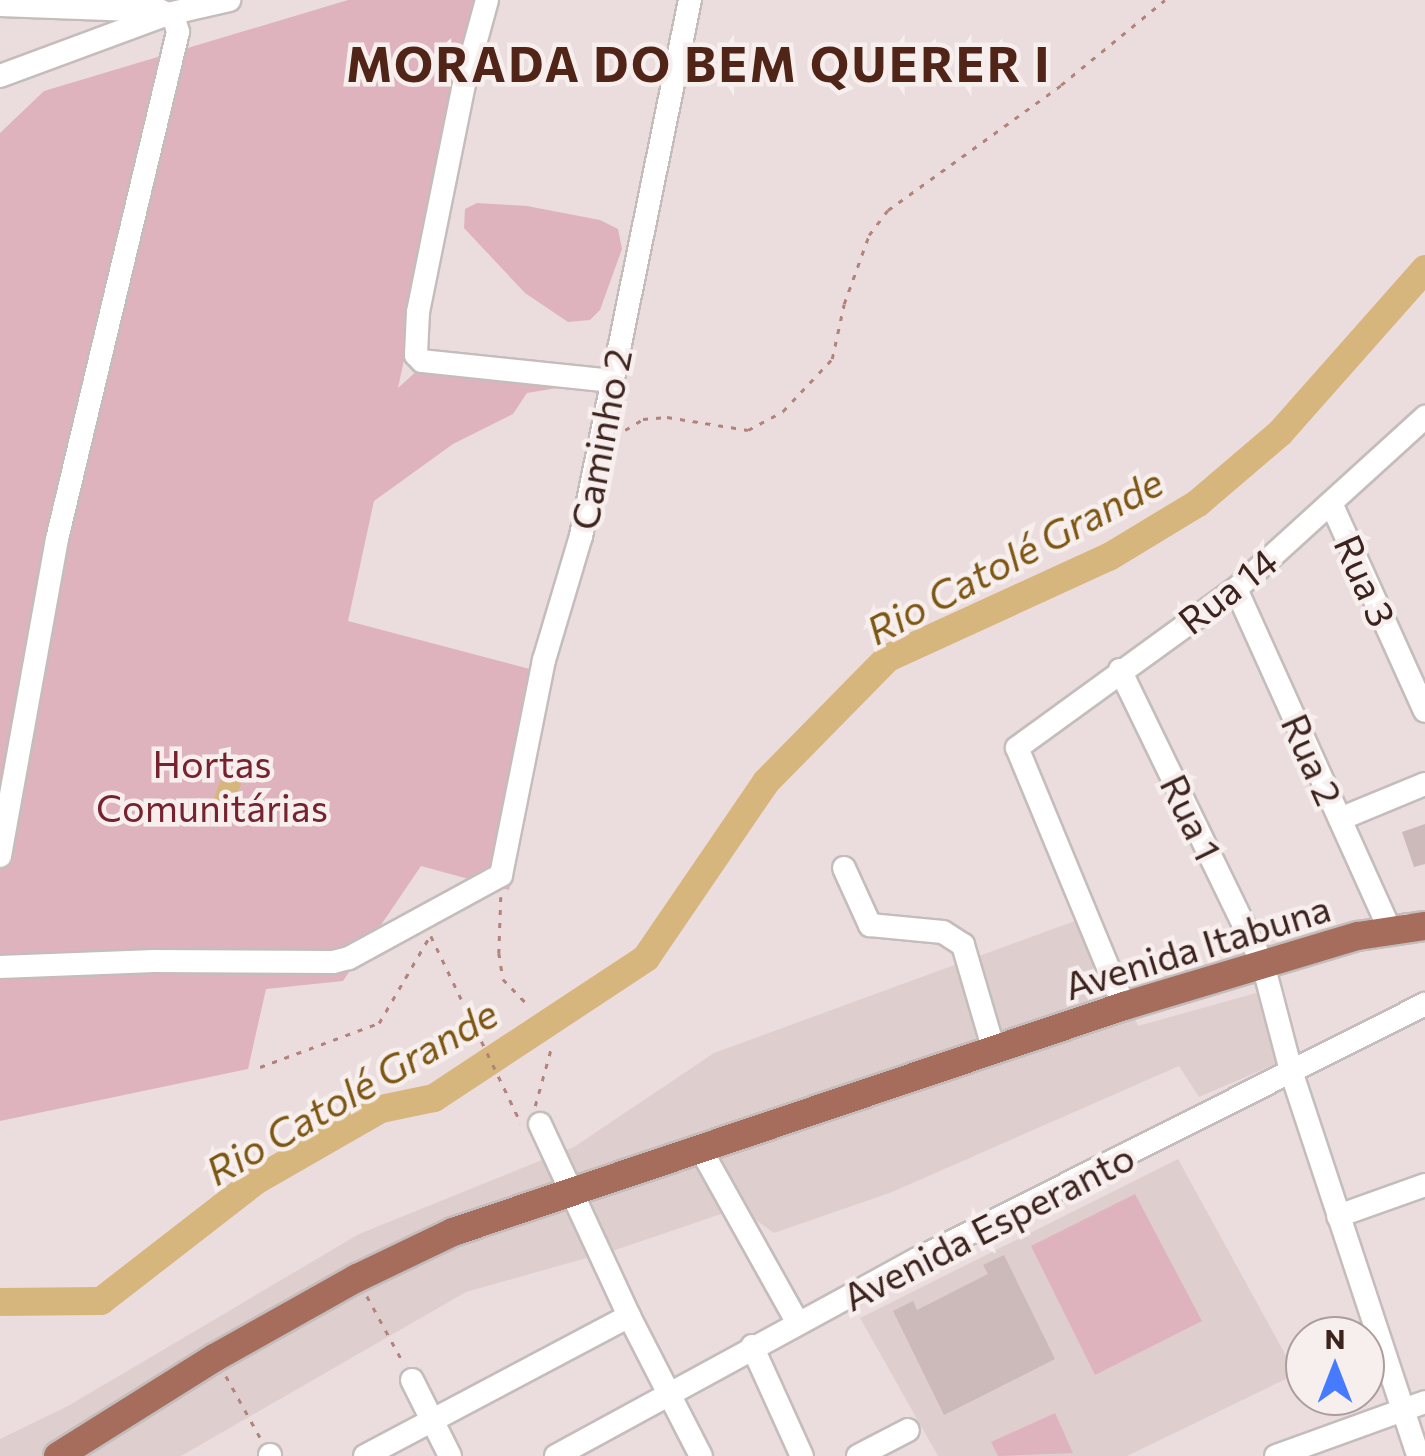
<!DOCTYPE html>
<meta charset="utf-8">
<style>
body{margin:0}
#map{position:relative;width:1425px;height:1456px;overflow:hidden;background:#ebdddd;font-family:Commissioner,sans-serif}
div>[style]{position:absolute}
.built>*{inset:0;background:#dfcece}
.green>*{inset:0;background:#dfb3be}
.water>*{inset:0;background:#d7b67e}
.river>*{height:28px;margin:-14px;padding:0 14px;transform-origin:14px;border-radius:14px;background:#d7b67e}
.building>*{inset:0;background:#ccb9b9}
.path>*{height:2.5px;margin-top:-1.25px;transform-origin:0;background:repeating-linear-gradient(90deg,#b2837a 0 5px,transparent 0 13px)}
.roads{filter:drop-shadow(2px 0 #c4bdbb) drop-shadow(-2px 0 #c4bdbb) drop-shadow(0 2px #c4bdbb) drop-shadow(0 -2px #c4bdbb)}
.minor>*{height:22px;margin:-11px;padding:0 11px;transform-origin:11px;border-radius:11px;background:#fff}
.major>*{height:28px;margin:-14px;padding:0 14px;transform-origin:14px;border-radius:14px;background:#a66c5c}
span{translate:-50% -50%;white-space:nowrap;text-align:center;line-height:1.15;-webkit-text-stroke:9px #f7eeee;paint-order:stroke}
.street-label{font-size:38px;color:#3c231d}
.park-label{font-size:38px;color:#77232f}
.water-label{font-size:40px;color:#7d5612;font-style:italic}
.district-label{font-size:48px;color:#502417;font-weight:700;letter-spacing:2.5px}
.north{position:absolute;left:1285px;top:1316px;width:100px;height:100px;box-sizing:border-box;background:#f7eeee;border:2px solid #ac9d9a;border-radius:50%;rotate:0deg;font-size:28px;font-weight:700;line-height:40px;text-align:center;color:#3c231d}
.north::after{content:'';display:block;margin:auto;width:35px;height:45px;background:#477bff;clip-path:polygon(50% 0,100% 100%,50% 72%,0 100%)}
</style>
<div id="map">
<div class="built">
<div style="clip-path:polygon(1094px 914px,1138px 1026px,1267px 990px,1278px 1063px,1199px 1097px,1179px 1066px,892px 1192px,774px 1233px,739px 1208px,615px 1250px,466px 1292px,181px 1456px,0 1456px,0 1439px,68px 1406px,359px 1234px,574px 1147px,714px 1053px)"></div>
<div style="clip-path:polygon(1178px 1159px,1296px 1374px,1127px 1456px,938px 1456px,860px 1318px)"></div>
</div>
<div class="green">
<div style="clip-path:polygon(348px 0,481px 0,398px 388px,430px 359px,485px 356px,527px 367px,557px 388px,527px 393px,513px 414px,453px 444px,374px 501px,348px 621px,549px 674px,509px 890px,421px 866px,343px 981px,266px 989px,248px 1069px,0 1121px,0 133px,44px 91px)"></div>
<div style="clip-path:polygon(477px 203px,527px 206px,600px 220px,618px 229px,622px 249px,600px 310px,590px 320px,568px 322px,525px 293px,464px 228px,465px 209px)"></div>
<div style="clip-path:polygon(1135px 1194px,1202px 1321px,1095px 1375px,1031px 1246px)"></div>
<div style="clip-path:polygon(1055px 1413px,1073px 1453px,998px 1456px,991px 1442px)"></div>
</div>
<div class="water">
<div style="clip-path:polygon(222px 776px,237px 776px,242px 782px,226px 820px,209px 812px)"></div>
</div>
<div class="river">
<div style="left:0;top:1302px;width:101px;rotate:-0.6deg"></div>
<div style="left:101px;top:1301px;width:197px;rotate:-37.8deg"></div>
<div style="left:257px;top:1180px;width:143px;rotate:-29.8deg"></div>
<div style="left:381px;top:1109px;width:54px;rotate:-11.7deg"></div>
<div style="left:434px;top:1098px;width:254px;rotate:-33.4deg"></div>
<div style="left:646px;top:958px;width:213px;rotate:-55.7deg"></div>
<div style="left:766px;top:782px;width:174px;rotate:-45.5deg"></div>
<div style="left:888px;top:658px;width:243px;rotate:-24.6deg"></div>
<div style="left:1109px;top:557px;width:104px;rotate:-31.2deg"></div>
<div style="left:1198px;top:503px;width:108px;rotate:-40.5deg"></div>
<div style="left:1280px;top:433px;width:219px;rotate:-48.5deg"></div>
</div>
<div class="building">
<div style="clip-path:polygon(1425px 824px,1425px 864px,1414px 867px,1402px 832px)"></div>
<div style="clip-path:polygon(1004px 1255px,1055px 1359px,944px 1415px,893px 1311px,913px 1301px,917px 1310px,988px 1274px,983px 1265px)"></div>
</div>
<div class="path">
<div style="left:625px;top:430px;width:21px;rotate:-31deg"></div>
<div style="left:643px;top:419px;width:24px;rotate:-5deg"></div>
<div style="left:667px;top:417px;width:82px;rotate:9.1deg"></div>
<div style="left:748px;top:430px;width:40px;rotate:-28deg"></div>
<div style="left:783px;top:411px;width:71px;rotate:-46.7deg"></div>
<div style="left:832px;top:359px;width:56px;rotate:-77.7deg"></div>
<div style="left:844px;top:304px;width:73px;rotate:-70.1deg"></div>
<div style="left:869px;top:235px;width:31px;rotate:-53deg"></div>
<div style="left:888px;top:210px;width:213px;rotate:-35.8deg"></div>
<div style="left:1061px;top:85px;width:134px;rotate:-39.3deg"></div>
<div style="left:501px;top:897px;width:56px;rotate:92deg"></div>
<div style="left:499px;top:953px;width:26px;rotate:81deg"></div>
<div style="left:503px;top:979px;width:35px;rotate:46deg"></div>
<div style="left:431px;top:936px;width:208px;rotate:64.3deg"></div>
<div style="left:260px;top:1067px;width:127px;rotate:-20.3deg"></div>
<div style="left:379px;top:1023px;width:97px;rotate:-59.7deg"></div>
<div style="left:535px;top:1106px;width:63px;rotate:-74.4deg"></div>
<div style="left:367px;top:1296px;width:77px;rotate:61.4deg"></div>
<div style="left:226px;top:1376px;width:72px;rotate:60.9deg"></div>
</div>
<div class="roads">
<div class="minor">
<div style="left:487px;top:0;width:87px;rotate:105.3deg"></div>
<div style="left:464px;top:84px;width:233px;rotate:101.4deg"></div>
<div style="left:418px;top:312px;width:43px;rotate:92.7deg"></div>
<div style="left:416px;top:355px;width:8px;rotate:45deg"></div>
<div style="left:422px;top:361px;width:190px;rotate:6deg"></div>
<div style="left:0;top:5px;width:161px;rotate:2.1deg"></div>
<div style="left:161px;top:11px;width:15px;rotate:28deg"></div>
<div style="left:174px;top:18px;width:15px;rotate:74deg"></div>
<div style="left:178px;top:32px;width:521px;rotate:103.42deg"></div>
<div style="left:57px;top:539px;width:322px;rotate:100.2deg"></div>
<div style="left:0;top:76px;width:179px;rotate:-20.3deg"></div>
<div style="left:168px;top:14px;width:63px;rotate:-12.9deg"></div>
<div style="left:1331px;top:503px;width:228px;rotate:65.7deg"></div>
<div style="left:1236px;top:589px;width:374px;rotate:65.7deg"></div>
<div style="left:1390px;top:930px;width:18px;rotate:-16deg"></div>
<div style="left:1120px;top:670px;width:327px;rotate:64.1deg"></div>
<div style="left:1263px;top:964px;width:111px;rotate:75.3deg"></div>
<div style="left:1291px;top:1071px;width:405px;rotate:71.7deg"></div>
<div style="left:1340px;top:819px;width:92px;rotate:-22.4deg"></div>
<div style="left:844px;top:868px;width:63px;rotate:65.5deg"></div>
<div style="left:870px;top:925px;width:73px;rotate:5.5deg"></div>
<div style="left:943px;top:932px;width:24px;rotate:33deg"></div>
<div style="left:963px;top:945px;width:109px;rotate:73.6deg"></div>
<div style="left:0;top:967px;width:154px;rotate:-2.2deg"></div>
<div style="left:154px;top:961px;width:179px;rotate:0.3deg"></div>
<div style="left:333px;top:962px;width:16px;rotate:-14deg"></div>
<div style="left:349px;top:958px;width:173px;rotate:-28.6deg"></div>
<div style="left:501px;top:875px;width:219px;rotate:-78.7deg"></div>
<div style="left:544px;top:660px;width:129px;rotate:-73.4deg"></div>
<div style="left:581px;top:536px;width:547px;rotate:-78.51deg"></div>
<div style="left:1124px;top:1006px;width:279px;rotate:-112.5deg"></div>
<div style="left:1017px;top:748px;width:271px;rotate:-36deg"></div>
<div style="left:1236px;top:589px;width:256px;rotate:-42.3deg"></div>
<div style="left:540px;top:1124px;width:212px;rotate:65.1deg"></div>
<div style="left:629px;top:1316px;width:157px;rotate:62.8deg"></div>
<div style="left:700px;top:1148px;width:201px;rotate:60.8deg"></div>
<div style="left:1338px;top:1216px;width:92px;rotate:-19.6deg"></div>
<div style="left:752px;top:1346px;width:121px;rotate:65.6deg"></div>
<div style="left:412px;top:1380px;width:85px;rotate:63.4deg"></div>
<div style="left:270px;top:1455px;width:1px;rotate:90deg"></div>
<div style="left:365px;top:1456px;width:299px;rotate:-27.9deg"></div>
<div style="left:556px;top:1456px;width:412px;rotate:-28.6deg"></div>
<div style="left:918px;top:1259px;width:568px;rotate:-26.7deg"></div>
<div style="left:858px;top:1456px;width:56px;rotate:-27.5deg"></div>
<div style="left:1276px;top:1456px;width:158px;rotate:-19.9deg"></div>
</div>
<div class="major">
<div style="left:58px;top:1456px;width:186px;rotate:-32.1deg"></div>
<div style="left:216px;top:1357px;width:162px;rotate:-29.3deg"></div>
<div style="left:357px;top:1278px;width:106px;rotate:-25.6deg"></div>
<div style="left:453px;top:1232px;width:708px;rotate:-18.61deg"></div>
<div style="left:1124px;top:1006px;width:244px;rotate:-16.7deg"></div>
<div style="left:1358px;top:936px;width:68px;rotate:-8.5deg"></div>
</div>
</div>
<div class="street-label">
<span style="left:600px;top:439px;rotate:-79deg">Caminho 2</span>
<span style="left:1366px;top:580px;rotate:66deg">Rua 3</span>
<span style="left:1227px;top:590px;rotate:-38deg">Rua 14</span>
<span style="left:1313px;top:759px;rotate:66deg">Rua 2</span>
<span style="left:1192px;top:817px;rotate:64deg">Rua 1</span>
<span style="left:1197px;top:946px;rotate:-17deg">Avenida Itabuna</span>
<span style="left:988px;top:1226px;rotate:-27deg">Avenida Esperanto</span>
</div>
<div class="park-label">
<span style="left:212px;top:785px">Hortas<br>Comunitárias</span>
</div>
<div class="water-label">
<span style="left:1014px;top:555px;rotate:-28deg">Rio Catolé Grande</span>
<span style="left:351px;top:1091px;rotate:-30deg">Rio Catolé Grande</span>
</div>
<div class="district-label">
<span style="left:699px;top:63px">MORADA DO BEM QUERER I</span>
</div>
<div class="north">N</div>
</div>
